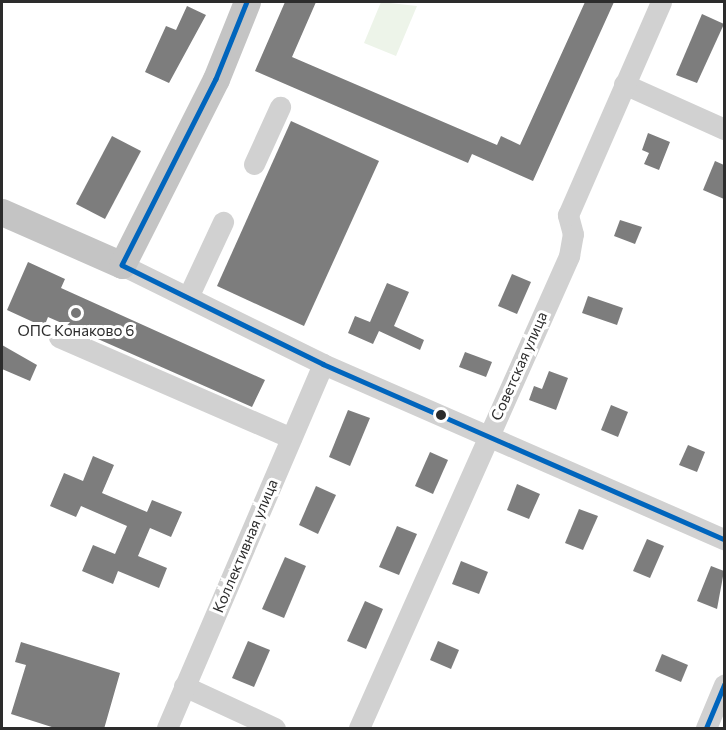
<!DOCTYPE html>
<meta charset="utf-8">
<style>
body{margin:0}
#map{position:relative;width:726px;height:730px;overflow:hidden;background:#fff;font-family:Commissioner,sans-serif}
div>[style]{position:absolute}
.green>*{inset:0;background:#edf4e9}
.building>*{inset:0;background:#7d7d7d}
.minor>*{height:21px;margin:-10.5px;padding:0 10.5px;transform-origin:10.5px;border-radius:10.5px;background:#d1d1d1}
.major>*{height:27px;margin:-13.5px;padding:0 13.5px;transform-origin:13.5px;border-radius:13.5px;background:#c4c4c4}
.bus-1>*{height:4.5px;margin:-2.25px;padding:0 2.25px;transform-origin:2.25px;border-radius:2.25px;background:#0065bd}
.dots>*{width:16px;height:16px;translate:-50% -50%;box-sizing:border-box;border:3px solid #fff;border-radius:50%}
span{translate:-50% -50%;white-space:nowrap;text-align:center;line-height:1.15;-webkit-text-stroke:6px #fff;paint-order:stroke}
.poi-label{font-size:15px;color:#2c2c2c}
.street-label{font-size:15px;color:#2c2c2c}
.frame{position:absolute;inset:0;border:3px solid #2c2c2c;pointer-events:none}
</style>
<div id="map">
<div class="green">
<div style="clip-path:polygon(381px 2px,417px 6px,396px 56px,364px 43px)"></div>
</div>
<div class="building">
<div style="clip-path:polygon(285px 2px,316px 2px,292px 57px,497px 145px,501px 136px,520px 145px,585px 2px,614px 2px,533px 181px,472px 154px,468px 163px,255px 71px)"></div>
<div style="clip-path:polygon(187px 6px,206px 15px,169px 83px,145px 72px,166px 26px,176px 30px)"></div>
<div style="clip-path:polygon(702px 14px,724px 24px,697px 83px,676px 75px)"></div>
<div style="clip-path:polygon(291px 121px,379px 161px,304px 326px,217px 286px)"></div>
<div style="clip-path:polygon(648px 133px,670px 142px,659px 170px,644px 164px,649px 153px,642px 150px)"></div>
<div style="clip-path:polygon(112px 136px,141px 151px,105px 219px,76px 204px)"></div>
<div style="clip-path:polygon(715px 161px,724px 165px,724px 199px,703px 190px)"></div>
<div style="clip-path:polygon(620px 220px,642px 227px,635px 244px,614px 236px)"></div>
<div style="clip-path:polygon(28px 262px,65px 279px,61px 288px,265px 380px,252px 407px,48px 317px,44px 327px,7px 310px)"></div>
<div style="clip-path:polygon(512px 274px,531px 282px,517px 314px,498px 306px)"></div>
<div style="clip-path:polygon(387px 283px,409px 292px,394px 326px,424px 340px,420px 350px,379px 331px,373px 344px,348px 333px,355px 316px,370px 322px)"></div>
<div style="clip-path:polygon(588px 296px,623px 308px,617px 325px,582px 313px)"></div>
<div style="clip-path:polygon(2px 345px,37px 365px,30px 381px,2px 369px)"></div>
<div style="clip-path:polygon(465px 352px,492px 362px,486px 377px,459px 367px)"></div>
<div style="clip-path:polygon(549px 371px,568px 378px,556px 410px,529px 400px,534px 386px,542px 389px)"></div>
<div style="clip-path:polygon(611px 405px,628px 412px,618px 437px,601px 430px)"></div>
<div style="clip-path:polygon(348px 410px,370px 418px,350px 466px,329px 457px)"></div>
<div style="clip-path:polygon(688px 445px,705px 452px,697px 472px,679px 465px)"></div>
<div style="clip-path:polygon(430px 452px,448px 460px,433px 494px,415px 486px)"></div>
<div style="clip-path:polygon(93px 456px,114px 465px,102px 493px,147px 512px,152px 500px,182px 512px,171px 537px,150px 528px,138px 556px,167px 568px,159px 588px,118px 571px,113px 584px,82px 571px,93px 545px,115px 554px,127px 526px,81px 506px,76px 517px,50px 506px,64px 473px,83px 481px)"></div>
<div style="clip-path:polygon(517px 484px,540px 494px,529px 519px,507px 510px)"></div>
<div style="clip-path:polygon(316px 486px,336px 495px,318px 534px,299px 525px)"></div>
<div style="clip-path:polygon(579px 509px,598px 516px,583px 550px,565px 543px)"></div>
<div style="clip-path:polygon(397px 526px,417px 534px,399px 575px,379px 567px)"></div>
<div style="clip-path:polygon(647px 539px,664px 546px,650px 578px,633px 571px)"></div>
<div style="clip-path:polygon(285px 557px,306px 566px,284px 618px,262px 609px)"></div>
<div style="clip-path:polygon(461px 561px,488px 572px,479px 594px,452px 584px)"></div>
<div style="clip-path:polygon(711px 566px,724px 571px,717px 609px,697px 601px)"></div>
<div style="clip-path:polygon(365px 601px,383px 609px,366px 649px,347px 641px)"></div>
<div style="clip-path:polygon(248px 641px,270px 650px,254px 687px,232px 678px)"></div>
<div style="clip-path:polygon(438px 641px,459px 650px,451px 669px,430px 660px)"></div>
<div style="clip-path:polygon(21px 642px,120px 673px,104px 729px,58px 729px,11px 714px,26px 665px,15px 662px)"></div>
<div style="clip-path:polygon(662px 654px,688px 665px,681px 682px,655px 671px)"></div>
</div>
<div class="minor">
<div style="left:624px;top:84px;width:110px;rotate:24.2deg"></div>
<div style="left:254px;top:164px;width:63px;rotate:-65.5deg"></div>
<div style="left:122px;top:265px;width:224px;rotate:26.2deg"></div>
<div style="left:323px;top:364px;width:438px;rotate:23.6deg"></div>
<div style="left:188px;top:297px;width:83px;rotate:-65deg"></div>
<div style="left:59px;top:337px;width:253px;rotate:23.5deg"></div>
<div style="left:184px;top:686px;width:100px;rotate:24.8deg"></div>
<div style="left:167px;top:728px;width:396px;rotate:-66.8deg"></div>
<div style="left:359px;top:728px;width:517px;rotate:-66.01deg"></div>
<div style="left:569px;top:256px;width:22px;rotate:-80deg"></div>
<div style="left:573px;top:234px;width:20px;rotate:-105deg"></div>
<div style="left:568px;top:215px;width:232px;rotate:-66.4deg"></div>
<div style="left:706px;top:728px;width:47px;rotate:-67.3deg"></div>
</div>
<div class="major">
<div style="left:2px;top:212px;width:131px;rotate:23.8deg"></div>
<div style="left:122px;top:265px;width:208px;rotate:-63.2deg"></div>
<div style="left:216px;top:79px;width:83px;rotate:-68.1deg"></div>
</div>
<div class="bus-1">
<div style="left:247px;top:2px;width:83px;rotate:111.9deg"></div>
<div style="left:216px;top:79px;width:208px;rotate:116.8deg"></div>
<div style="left:122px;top:265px;width:224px;rotate:26.2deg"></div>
<div style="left:323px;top:364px;width:438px;rotate:23.6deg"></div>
<div style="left:706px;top:728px;width:47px;rotate:-67.3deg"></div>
</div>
<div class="dots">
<div style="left:76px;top:313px;background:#767676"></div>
<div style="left:441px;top:415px;background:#2c2c2c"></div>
</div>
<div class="poi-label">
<span style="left:76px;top:331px">ОПС Конаково 6</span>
</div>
<div class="street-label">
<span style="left:519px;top:366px;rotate:-66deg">Советская улица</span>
<span style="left:245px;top:546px;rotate:-67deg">Коллективная улица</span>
</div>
<div class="frame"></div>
</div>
